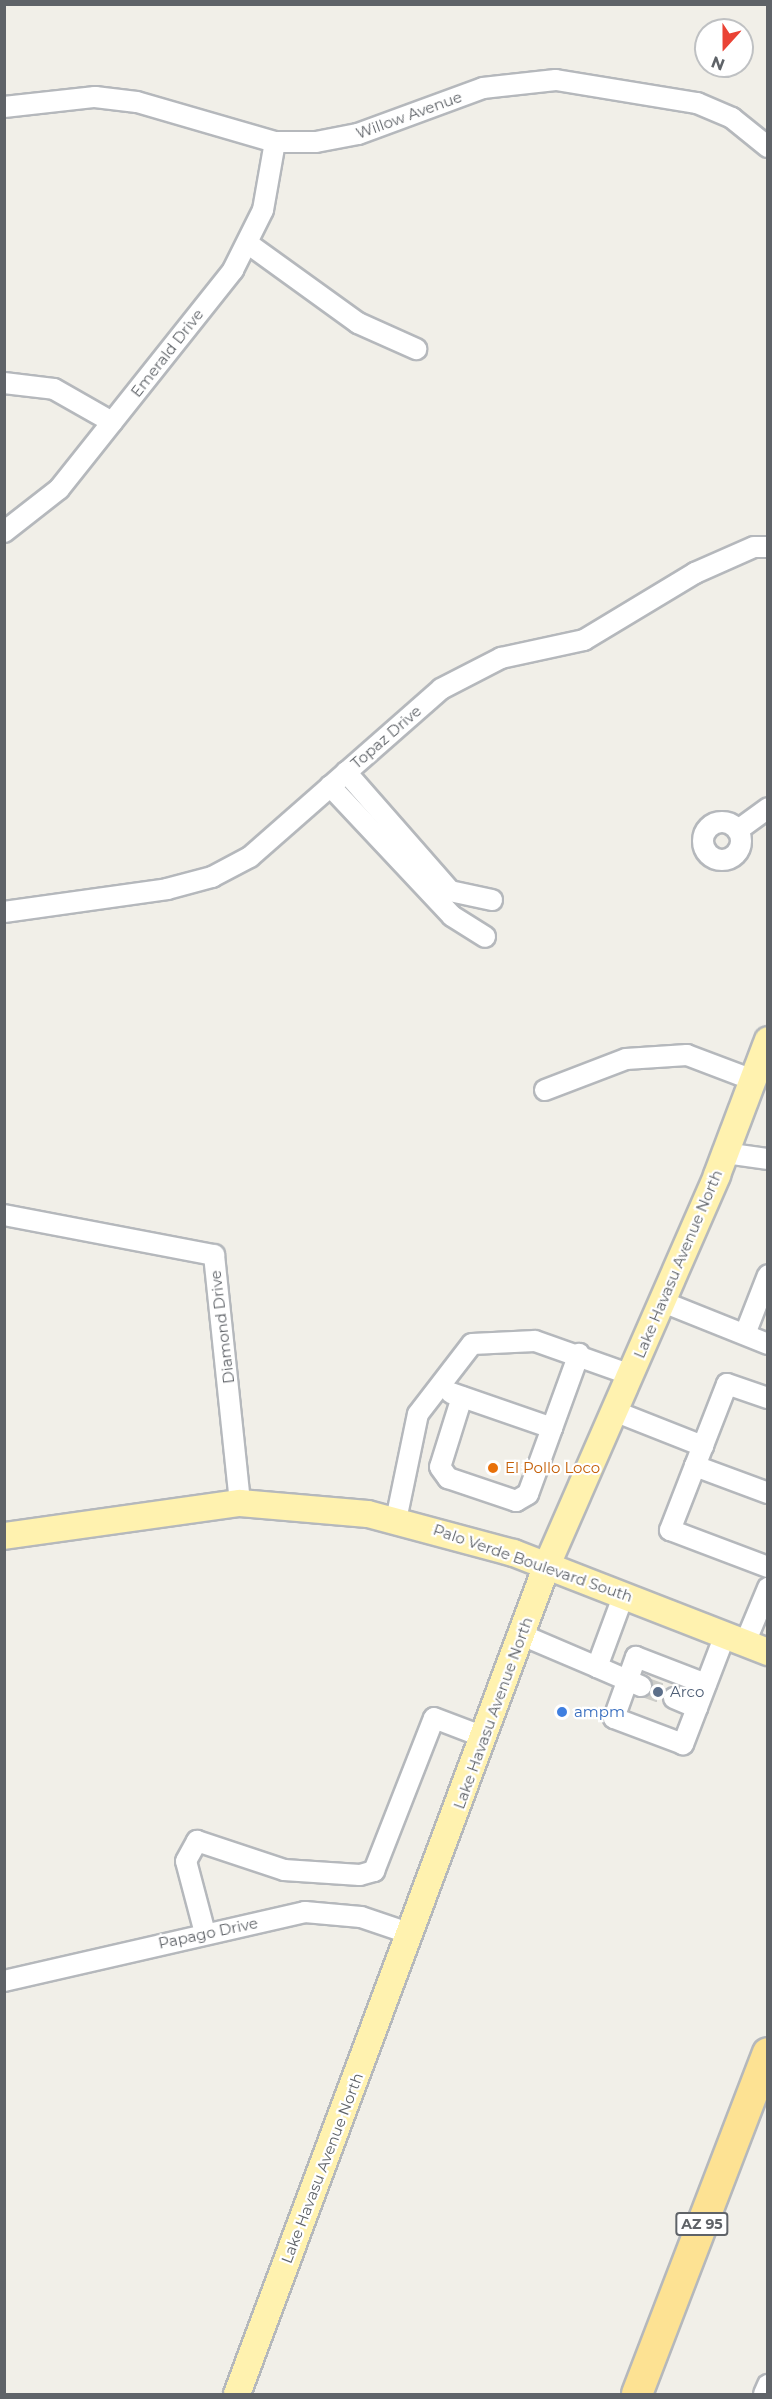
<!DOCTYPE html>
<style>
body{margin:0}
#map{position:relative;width:772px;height:2399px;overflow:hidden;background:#f1efe8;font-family:Montserrat,sans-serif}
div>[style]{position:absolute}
.minor-tunnel>*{height:20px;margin-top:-10px;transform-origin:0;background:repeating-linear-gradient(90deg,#ccccc8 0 20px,transparent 0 30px)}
.roads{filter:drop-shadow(2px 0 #b5b8bc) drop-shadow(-2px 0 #b5b8bc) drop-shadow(0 2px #b5b8bc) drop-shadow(0 -2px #b5b8bc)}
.minor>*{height:20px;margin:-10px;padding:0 10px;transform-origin:10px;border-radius:10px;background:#fff}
.minor>.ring{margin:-10px;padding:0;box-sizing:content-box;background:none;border:20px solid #fff;border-radius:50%}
.major>*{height:26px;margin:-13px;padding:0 13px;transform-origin:13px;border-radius:13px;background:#fff2af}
.highway>*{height:30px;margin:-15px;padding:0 15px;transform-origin:15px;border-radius:15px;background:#fde293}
.dots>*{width:16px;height:16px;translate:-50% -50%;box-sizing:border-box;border:3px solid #fff;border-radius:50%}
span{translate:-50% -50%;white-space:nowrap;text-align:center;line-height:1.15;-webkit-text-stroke:4.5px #fff;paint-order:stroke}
.shield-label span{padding:2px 4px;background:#fff;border:2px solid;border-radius:4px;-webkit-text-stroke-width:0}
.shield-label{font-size:14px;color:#5f6368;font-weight:700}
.street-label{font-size:15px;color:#5f6368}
.food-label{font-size:15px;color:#c56008}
.left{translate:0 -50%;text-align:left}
.service-label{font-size:15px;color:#4e5e75}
.shop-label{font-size:15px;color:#366cbe}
.frame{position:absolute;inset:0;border:6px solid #5f6368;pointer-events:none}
.north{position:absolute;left:694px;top:18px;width:60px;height:60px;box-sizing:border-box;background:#fff;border:2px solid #bfc1c3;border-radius:50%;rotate:201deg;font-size:16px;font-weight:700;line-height:24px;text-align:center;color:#5f6368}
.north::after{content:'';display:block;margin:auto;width:21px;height:27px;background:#ea4335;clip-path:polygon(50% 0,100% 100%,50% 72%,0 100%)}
</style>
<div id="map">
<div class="minor-tunnel">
<div style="left:641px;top:1686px;width:35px;rotate:20deg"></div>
</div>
<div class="roads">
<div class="minor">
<div style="left:4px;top:107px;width:92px;rotate:-6.3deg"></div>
<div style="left:95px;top:97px;width:42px;rotate:6.8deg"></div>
<div style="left:137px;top:102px;width:144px;rotate:16.2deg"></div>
<div style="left:275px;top:142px;width:41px"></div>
<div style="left:316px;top:142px;width:43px;rotate:-10.8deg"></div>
<div style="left:358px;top:134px;width:133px;rotate:-20.2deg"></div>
<div style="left:483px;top:88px;width:73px;rotate:-6.3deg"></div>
<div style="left:556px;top:80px;width:143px;rotate:9.3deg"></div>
<div style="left:697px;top:103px;width:38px;rotate:23deg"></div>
<div style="left:732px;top:118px;width:46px;rotate:38.9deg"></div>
<div style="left:250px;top:245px;width:133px;rotate:35.8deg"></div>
<div style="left:358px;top:323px;width:64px;rotate:24.1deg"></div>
<div style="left:4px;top:383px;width:50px;rotate:6.8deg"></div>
<div style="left:54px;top:389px;width:67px;rotate:29.6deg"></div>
<div style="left:4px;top:532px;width:70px;rotate:-38deg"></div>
<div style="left:59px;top:489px;width:280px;rotate:-51.5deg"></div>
<div style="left:233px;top:270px;width:67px;rotate:-63.4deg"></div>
<div style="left:263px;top:210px;width:69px;rotate:-80deg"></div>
<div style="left:346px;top:772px;width:158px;rotate:48.8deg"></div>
<div style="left:450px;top:891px;width:43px;rotate:12.1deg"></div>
<div style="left:330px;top:786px;width:178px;rotate:46.8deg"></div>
<div style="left:452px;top:916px;width:39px;rotate:32deg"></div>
<div class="ring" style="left:703px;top:822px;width:18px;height:18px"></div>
<div style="left:738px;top:830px;width:37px;rotate:-36deg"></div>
<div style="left:4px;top:912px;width:165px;rotate:-8deg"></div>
<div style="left:167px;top:889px;width:47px;rotate:-14.9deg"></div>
<div style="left:212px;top:877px;width:43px;rotate:-27.8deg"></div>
<div style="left:250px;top:857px;width:254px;rotate:-41.3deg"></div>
<div style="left:441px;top:689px;width:68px;rotate:-27.3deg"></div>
<div style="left:501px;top:658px;width:85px;rotate:-12.2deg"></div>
<div style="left:584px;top:640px;width:130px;rotate:-31.1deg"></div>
<div style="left:695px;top:573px;width:64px;rotate:-23.8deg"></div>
<div style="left:754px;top:547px;width:14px"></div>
<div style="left:545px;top:1090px;width:87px;rotate:-20.9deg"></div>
<div style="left:626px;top:1059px;width:61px;rotate:-3.8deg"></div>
<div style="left:687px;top:1055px;width:71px;rotate:20.7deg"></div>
<div style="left:725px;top:1153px;width:43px;rotate:7.9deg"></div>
<div style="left:4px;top:1215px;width:214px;rotate:10.8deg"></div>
<div style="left:214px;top:1255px;width:249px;rotate:84deg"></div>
<div style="left:663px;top:1302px;width:113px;rotate:21.8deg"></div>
<div style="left:745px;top:1334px;width:63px;rotate:-68.7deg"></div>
<div style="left:451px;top:1393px;width:107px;rotate:19.1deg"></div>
<div style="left:552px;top:1428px;width:79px;rotate:-70deg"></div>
<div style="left:462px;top:1397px;width:73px;rotate:107.4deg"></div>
<div style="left:440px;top:1467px;width:14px;rotate:54deg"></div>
<div style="left:448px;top:1478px;width:72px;rotate:18.7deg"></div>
<div style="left:516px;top:1501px;width:14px;rotate:-30deg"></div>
<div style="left:528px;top:1494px;width:70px;rotate:-70deg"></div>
<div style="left:614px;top:1411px;width:96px;rotate:21.5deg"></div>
<div style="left:695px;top:1466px;width:88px;rotate:-68.7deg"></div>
<div style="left:727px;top:1384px;width:43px;rotate:18.9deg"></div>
<div style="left:768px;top:1493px;width:78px;rotate:-159.7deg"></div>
<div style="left:695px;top:1466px;width:69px;rotate:111.3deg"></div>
<div style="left:670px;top:1530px;width:105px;rotate:20.7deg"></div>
<div style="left:396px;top:1520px;width:108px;rotate:-78.3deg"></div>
<div style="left:418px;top:1414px;width:88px;rotate:-52.4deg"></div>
<div style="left:472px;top:1344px;width:63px;rotate:-2.7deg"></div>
<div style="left:535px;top:1341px;width:102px;rotate:19.5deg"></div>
<div style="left:522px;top:1635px;width:82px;rotate:23.1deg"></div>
<div style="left:597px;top:1667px;width:78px;rotate:-69.7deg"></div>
<div style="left:745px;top:1643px;width:60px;rotate:-67.3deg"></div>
<div style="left:597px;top:1667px;width:48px;rotate:23.4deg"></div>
<div style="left:674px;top:1698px;width:25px;rotate:23deg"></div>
<div style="left:697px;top:1708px;width:78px;rotate:-69deg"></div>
<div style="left:697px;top:1708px;width:39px;rotate:111deg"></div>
<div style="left:683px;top:1744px;width:74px;rotate:-159.4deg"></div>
<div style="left:614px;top:1718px;width:65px;rotate:-70.2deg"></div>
<div style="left:636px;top:1657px;width:75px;rotate:21.1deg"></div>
<div style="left:205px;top:1933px;width:74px;rotate:-104.8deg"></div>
<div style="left:186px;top:1861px;width:23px;rotate:-61deg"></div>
<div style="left:197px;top:1841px;width:92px;rotate:18.4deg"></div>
<div style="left:284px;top:1870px;width:76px;rotate:3.8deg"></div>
<div style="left:360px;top:1875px;width:15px;rotate:-16deg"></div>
<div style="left:374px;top:1871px;width:164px;rotate:-68.6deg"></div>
<div style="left:434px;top:1718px;width:53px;rotate:20.8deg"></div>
<div style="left:4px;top:1981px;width:309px;rotate:-12.9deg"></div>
<div style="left:305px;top:1912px;width:56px;rotate:5.1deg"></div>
<div style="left:361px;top:1917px;width:53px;rotate:18.8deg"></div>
<div style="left:764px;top:2394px;width:10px;rotate:-66deg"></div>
</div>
<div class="major">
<div style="left:4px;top:1536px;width:238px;rotate:-8deg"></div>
<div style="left:240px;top:1503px;width:128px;rotate:4.9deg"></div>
<div style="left:368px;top:1514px;width:151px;rotate:15deg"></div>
<div style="left:514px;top:1553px;width:273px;rotate:21.3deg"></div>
<div style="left:237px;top:2394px;width:885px;rotate:-69.5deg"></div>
<div style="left:547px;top:1565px;width:425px;rotate:-66.4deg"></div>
<div style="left:717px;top:1175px;width:144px;rotate:-69.3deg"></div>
</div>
<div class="highway">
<div style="left:637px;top:2394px;width:365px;rotate:-69deg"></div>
</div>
</div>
<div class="dots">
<div style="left:493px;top:1468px;background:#e8710a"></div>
<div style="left:658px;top:1692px;background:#5c6f8a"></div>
<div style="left:562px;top:1712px;background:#3f7fe0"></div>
</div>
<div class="shield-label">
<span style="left:702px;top:2224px">AZ 95</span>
</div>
<div class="street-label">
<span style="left:409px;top:115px;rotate:-20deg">Willow Avenue</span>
<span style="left:167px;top:353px;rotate:-52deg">Emerald Drive</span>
<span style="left:386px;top:737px;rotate:-41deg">Topaz Drive</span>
<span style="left:678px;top:1264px;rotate:-67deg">Lake Havasu Avenue North</span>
<span style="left:222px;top:1327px;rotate:-97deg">Diamond Drive</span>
<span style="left:533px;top:1563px;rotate:19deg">Palo Verde Boulevard South</span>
<span style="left:493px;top:1713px;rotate:-70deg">Lake Havasu Avenue North</span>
<span style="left:208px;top:1933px;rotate:-12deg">Papago Drive</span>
<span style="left:322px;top:2168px;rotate:-69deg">Lake Havasu Avenue North</span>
</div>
<div class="food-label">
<span class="left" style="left:505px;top:1468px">El Pollo Loco</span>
</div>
<div class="service-label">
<span class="left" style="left:670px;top:1692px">Arco</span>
</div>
<div class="shop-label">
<span class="left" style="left:574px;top:1712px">ampm</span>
</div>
<div class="frame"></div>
<div class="north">N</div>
</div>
